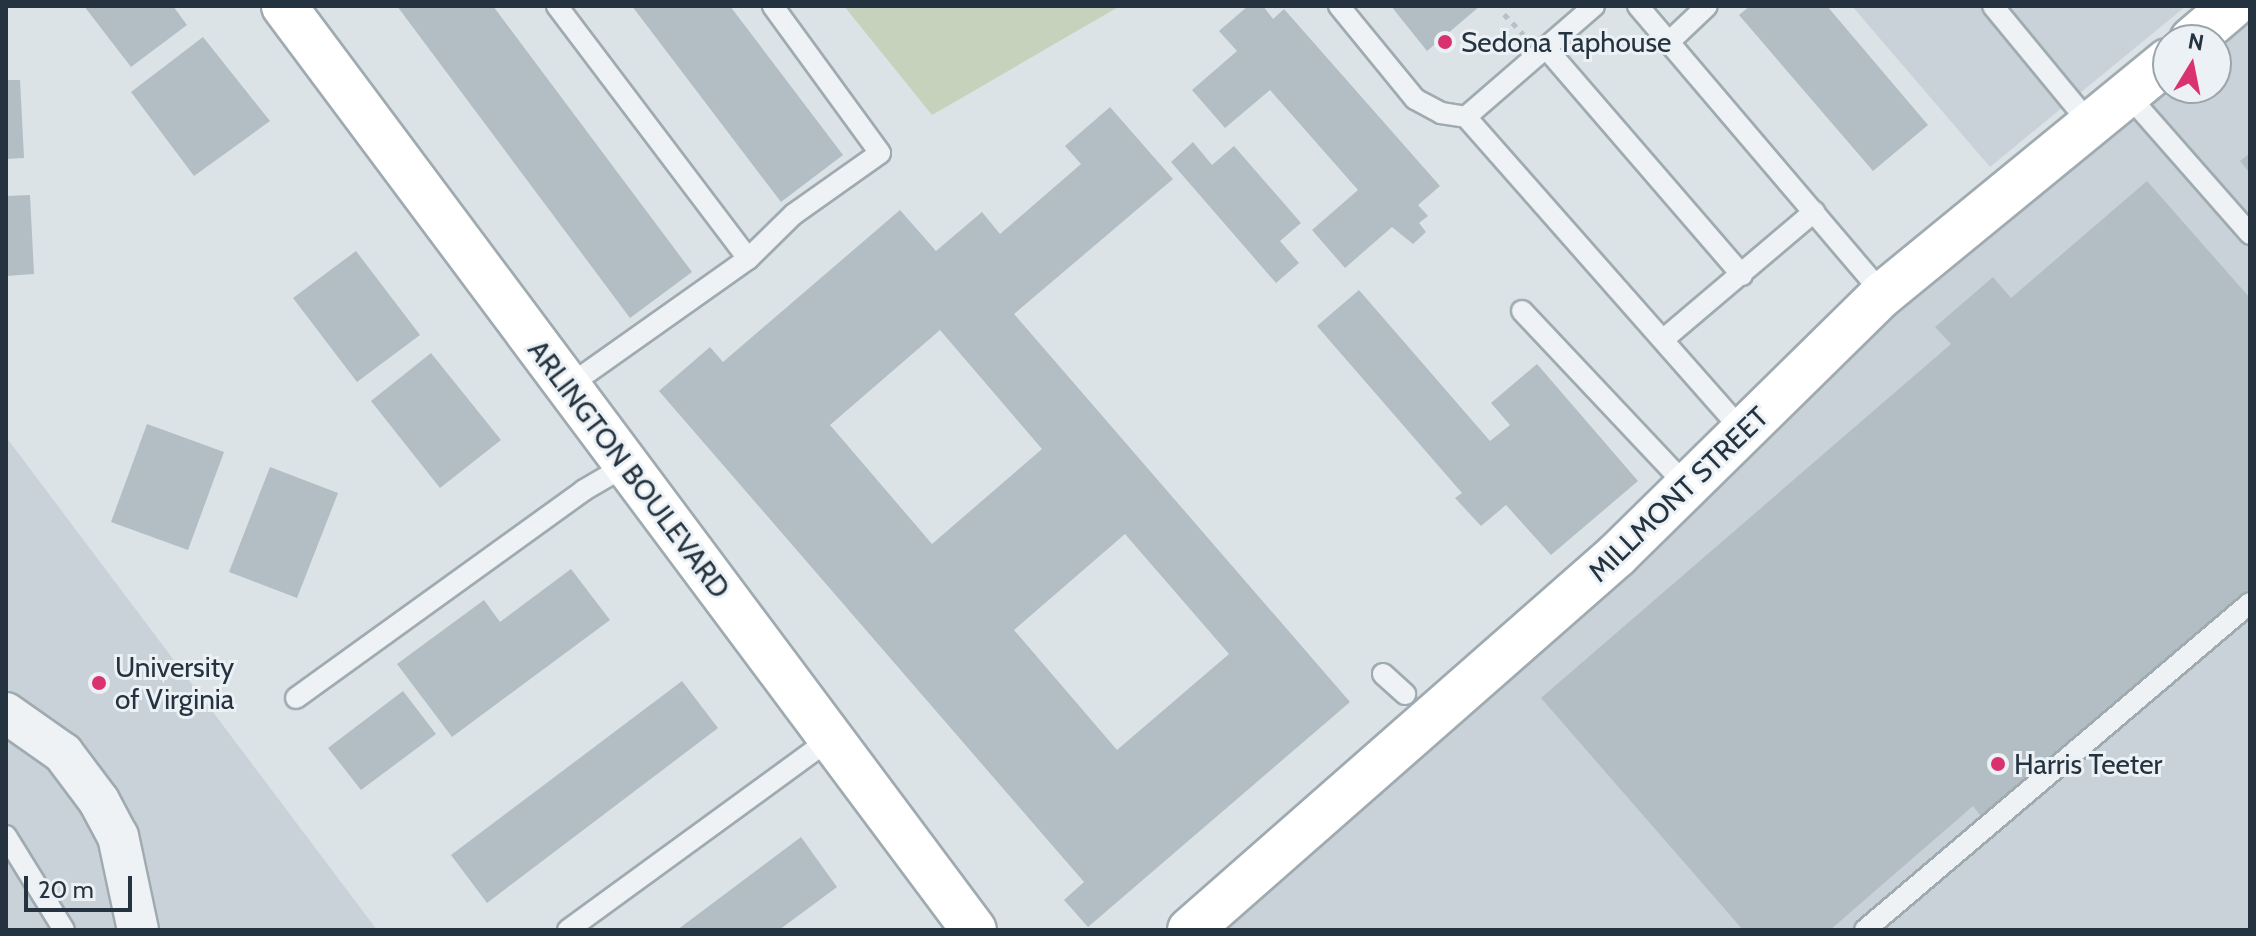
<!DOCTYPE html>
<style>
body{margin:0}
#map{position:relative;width:2256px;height:936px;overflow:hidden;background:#dbe3e7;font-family:Cabin,sans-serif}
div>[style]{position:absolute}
.built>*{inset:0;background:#c9d2d9}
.green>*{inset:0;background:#c6d2bb}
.building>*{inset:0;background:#b2bdc4}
.path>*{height:5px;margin-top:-2.5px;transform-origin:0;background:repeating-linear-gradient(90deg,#b9c0c6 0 6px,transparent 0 12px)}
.roads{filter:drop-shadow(2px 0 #a0abb1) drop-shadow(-2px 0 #a0abb1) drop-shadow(0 2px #a0abb1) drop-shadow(0 -2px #a0abb1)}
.lane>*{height:20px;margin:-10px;padding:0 10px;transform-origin:10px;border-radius:10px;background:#eef2f5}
.street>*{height:40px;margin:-20px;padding:0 20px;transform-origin:20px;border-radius:20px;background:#eef2f5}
.secondary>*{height:44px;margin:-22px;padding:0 22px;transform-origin:22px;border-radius:22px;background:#fff}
.dots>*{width:22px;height:22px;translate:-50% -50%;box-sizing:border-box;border:4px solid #ebf1f5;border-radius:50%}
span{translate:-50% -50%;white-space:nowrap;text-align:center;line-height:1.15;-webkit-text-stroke:6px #ebf1f5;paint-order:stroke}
.poi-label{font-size:28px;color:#24333f}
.left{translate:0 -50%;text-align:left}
.street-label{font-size:28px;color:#24333f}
.frame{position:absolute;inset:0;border:8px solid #24333f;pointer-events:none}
.north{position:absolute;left:2152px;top:24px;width:80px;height:80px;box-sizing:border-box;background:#ebf1f5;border:2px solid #9ba5ac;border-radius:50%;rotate:10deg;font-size:22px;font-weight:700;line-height:32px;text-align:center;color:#24333f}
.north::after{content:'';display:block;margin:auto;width:28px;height:36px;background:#da326f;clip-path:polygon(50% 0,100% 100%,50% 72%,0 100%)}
.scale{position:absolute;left:24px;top:876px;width:108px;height:36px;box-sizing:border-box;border:4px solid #24333f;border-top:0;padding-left:10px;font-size:24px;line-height:28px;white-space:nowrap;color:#24333f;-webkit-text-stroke:6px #ebf1f5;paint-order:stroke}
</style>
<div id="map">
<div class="built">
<div style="clip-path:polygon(1852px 6px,2186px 6px,1990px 167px)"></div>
<div style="clip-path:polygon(2250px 6px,2250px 930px,1184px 930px,2168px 64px,2168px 88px,2216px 88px,2216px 40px)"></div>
<div style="clip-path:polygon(6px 437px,377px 930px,6px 930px)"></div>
</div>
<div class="green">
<div style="clip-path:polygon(844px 6px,1120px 6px,932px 115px)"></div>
</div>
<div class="building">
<div style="clip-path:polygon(84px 6px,173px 6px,187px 25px,131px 67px)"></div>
<div style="clip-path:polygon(397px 6px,493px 6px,692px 272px,630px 318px)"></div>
<div style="clip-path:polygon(632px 6px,730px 6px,843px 155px,781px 202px)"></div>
<div style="clip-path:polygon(1248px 6px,1263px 6px,1273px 19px,1284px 9px,1440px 186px,1418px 205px,1428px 216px,1419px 223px,1426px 232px,1413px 244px,1392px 227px,1345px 268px,1312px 230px,1358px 190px,1270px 90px,1225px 128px,1192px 90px,1237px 51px,1219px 31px)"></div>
<div style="clip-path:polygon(1391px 6px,1480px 6px,1427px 51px)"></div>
<div style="clip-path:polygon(1750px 6px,1827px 6px,1928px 125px,1873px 171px,1739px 15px)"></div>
<div style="clip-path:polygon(203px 37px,270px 121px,194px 176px,131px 92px)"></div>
<div style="clip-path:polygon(6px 80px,20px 80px,24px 158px,6px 159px)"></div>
<div style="clip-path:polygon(evenodd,1110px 107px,1173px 179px,1014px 314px,1350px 702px,1088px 927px,1064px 900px,1084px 882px,659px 391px,710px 347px,723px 362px,900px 210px,936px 251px,982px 212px,1000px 234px,1081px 164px,1065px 146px,1110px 107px,940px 330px,1042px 449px,932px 544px,830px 425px,940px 330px,1110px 107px,1125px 534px,1229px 654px,1117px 750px,1014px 630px,1125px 534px)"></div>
<div style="clip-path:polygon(1193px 142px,1212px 165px,1234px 146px,1301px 223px,1280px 241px,1299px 263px,1276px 283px,1171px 162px)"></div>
<div style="clip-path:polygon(2250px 153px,2250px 173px,2240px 161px)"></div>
<div style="clip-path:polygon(2147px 181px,2250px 298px,2250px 588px,1983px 819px,1973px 806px,1830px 930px,1743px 930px,1541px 698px,1951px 344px,1935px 327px,1993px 277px,2011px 298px)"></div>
<div style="clip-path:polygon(30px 195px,34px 274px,6px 276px,6px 196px)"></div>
<div style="clip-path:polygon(356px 251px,420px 335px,357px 382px,293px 298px)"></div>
<div style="clip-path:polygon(1359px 290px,1490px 441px,1510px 425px,1491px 403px,1537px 364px,1638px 481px,1551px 555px,1506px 505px,1481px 526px,1455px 498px,1462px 493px,1317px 326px)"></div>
<div style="clip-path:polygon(431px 353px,501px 440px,440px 488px,371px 401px)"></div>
<div style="clip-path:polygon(147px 424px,224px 452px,188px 550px,111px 522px)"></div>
<div style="clip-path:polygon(270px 467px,338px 493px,297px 598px,229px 572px)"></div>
<div style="clip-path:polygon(571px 569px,610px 620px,452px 737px,397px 664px,484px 600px,500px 622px)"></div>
<div style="clip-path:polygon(682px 681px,718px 728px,487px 903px,451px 855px)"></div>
<div style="clip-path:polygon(403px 691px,436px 734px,361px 790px,328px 748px)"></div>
<div style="clip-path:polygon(801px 837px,837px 887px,779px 930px,677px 930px)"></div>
</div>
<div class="path">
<div style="left:1504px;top:14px;width:28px;rotate:46deg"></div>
</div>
<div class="roads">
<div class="lane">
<div style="left:557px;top:6px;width:317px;rotate:52.9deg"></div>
<div style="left:1339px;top:6px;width:120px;rotate:50.7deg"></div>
<div style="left:1415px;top:99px;width:30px;rotate:28deg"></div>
<div style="left:1441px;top:113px;width:25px;rotate:9deg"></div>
<div style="left:1594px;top:6px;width:169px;rotate:139.1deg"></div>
<div style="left:1466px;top:117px;width:419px;rotate:48.6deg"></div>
<div style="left:1638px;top:6px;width:378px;rotate:49.6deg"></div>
<div style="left:1993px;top:6px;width:154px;rotate:50.5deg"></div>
<div style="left:1669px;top:42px;width:52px;rotate:-43.5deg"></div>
<div style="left:1546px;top:48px;width:300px;rotate:49.2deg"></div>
<div style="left:2128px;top:95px;width:185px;rotate:48.7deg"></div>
<div style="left:1522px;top:311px;width:241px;rotate:46.7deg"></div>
<div style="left:1664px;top:339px;width:197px;rotate:-40.3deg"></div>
<div style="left:567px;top:387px;width:222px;rotate:-35.3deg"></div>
<div style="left:748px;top:259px;width:64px;rotate:-44.4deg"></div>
<div style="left:794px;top:214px;width:105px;rotate:-35.3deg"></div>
<div style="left:880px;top:153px;width:182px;rotate:-126.1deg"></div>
<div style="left:1383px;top:674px;width:30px;rotate:42deg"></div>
<div style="left:296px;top:698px;width:355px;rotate:-35.8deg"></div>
<div style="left:584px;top:490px;width:50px;rotate:-30.2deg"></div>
<div style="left:6px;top:836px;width:110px;rotate:58.3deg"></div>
<div style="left:568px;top:930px;width:326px;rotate:-36.1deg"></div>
<div style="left:1865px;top:930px;width:505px;rotate:-40.34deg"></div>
</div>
<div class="street">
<div style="left:6px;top:713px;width:70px;rotate:35.1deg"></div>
<div style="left:63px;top:753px;width:60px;rotate:53.1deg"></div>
<div style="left:99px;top:801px;width:40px;rotate:62deg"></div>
<div style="left:118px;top:836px;width:96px;rotate:78deg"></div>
</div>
<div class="secondary">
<div style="left:284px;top:6px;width:1153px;rotate:53.25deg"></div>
<div style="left:2192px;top:40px;width:52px;rotate:-40.4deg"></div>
<div style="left:1190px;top:930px;width:568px;rotate:-41.29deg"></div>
<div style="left:1617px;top:555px;width:373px;rotate:-44.5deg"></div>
<div style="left:1883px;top:294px;width:368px;rotate:-39.3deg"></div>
</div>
</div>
<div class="dots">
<div style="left:1445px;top:42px;background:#da326f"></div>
<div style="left:99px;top:683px;background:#da326f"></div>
<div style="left:1998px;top:764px;background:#da326f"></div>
</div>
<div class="poi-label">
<span class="left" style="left:1461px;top:42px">Sedona Taphouse</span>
<span class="left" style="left:115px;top:683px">University<br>of Virginia</span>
<span class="left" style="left:2014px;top:764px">Harris Teeter</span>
</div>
<div class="street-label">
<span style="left:629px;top:469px;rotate:53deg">ARLINGTON BOULEVARD</span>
<span style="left:1678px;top:494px;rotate:-44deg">MILLMONT STREET</span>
</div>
<div class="frame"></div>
<div class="north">N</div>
<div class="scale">20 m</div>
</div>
